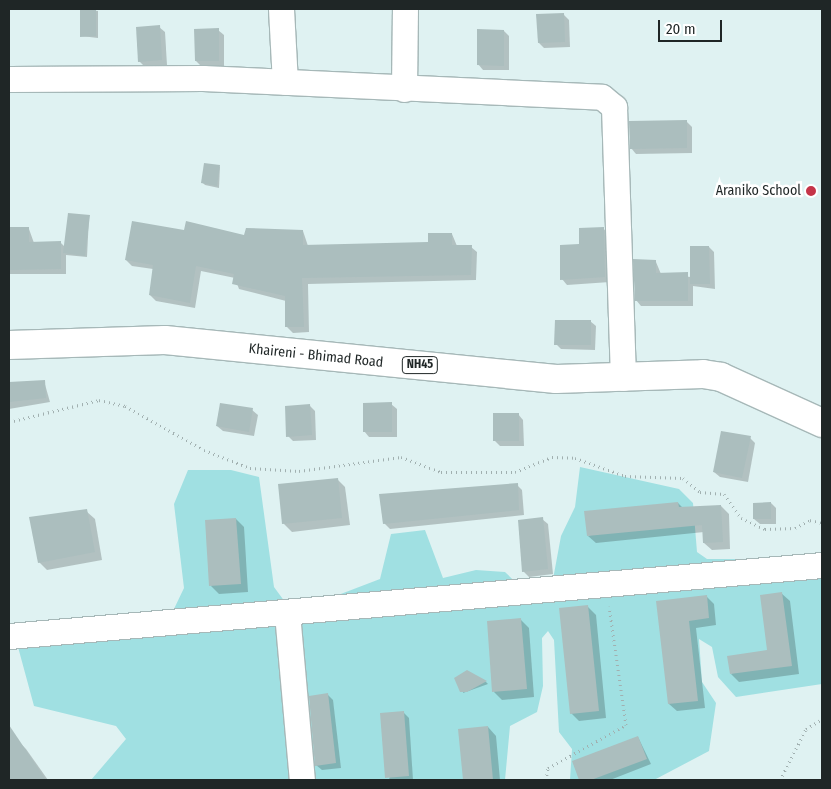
<!DOCTYPE html>
<style>
body{margin:0}
#map{position:relative;width:831px;height:789px;overflow:hidden;background:#dff2f2;font-family:"Fira Sans Condensed",sans-serif}
div>[style]{position:absolute}
.green>*{inset:0;background:#a0e0e2}
.shadow>*{inset:0;background:#0003}
.building>*{inset:0;background:#abbebe}
.path>*{height:3px;margin-top:-1.5px;transform-origin:0;background:repeating-linear-gradient(90deg,#a1b0b0 0 1px,transparent 0 5px)}
.roads{filter:drop-shadow(1px 0 #a6b8b8) drop-shadow(-1px 0 #a6b8b8) drop-shadow(0 1px #a6b8b8) drop-shadow(0 -1px #a6b8b8)}
.minor>*{height:25px;margin:-12.5px;padding:0 12.5px;transform-origin:12.5px;border-radius:12.5px;background:#fff}
.major>*{height:28px;margin:-14px;padding:0 14px;transform-origin:14px;border-radius:14px;background:#fff}
.dots>*{width:14px;height:14px;translate:-50% -50%;box-sizing:border-box;border:2px solid #fff;border-radius:50%}
span{translate:-50% -50%;white-space:nowrap;text-align:center;line-height:1.15;-webkit-text-stroke:5px #fff;paint-order:stroke}
.shield-label span{padding:1px 4px;background:#fff;border:1px solid;border-radius:4px;-webkit-text-stroke-width:0}
.shield-label{font-size:12px;color:#1f2626;font-weight:700}
.poi-label{font-size:14px;color:#1f2626}
.right{translate:-100% -50%;text-align:right}
.street-label{font-size:14px;color:#1f2626}
.frame{position:absolute;inset:0;border:10px solid #1f2626;pointer-events:none}
.scale{position:absolute;left:658px;top:20px;width:64px;height:22px;box-sizing:border-box;border:2px solid #1f2626;border-top:0;padding-left:6px;font-size:15px;line-height:18px;white-space:nowrap;color:#1f2626;-webkit-text-stroke:4px #fff;paint-order:stroke}
</style>
<div id="map">
<div class="green">
<div style="clip-path:polygon(580px 467px,679px 489px,693px 503px,697px 552px,707px 559px,771px 559px,822px 572px,822px 684px,736px 697px,718px 677px,712px 647px,699px 639px,702px 682px,716px 703px,709px 751px,654px 780px,570px 780px,572px 749px,559px 732px,554px 640px,548px 631px,542px 638px,543px 686px,537px 712px,510px 726px,505px 780px,91px 780px,126px 739px,116px 726px,34px 706px,18px 647px,173px 611px,184px 588px,174px 504px,188px 470px,231px 470px,259px 477px,274px 587px,285px 602px,325px 600px,380px 579px,391px 534px,425px 530px,443px 578px,476px 570px,505px 572px,538px 604px,551px 590px,561px 536px,575px 507px)"></div>
</div>
<div class="shadow">
<div style="clip-path:polygon(81px 9px,98px 11px,98px 38px,81px 36px)"></div>
<div style="clip-path:polygon(564px 15px,569px 20px,570px 47px,544px 48px,539px 43px)"></div>
<div style="clip-path:polygon(159px 27px,165px 32px,167px 65px,145px 67px,139px 61px)"></div>
<div style="clip-path:polygon(218px 30px,224px 35px,224px 66px,201px 66px,196px 61px)"></div>
<div style="clip-path:polygon(504px 31px,509px 36px,509px 70px,483px 70px,478px 64px)"></div>
<div style="clip-path:polygon(686px 121px,692px 127px,692px 153px,636px 154px,631px 148px)"></div>
<div style="clip-path:polygon(220px 166px,219px 188px,205px 185px,203px 183px)"></div>
<div style="clip-path:polygon(89px 217px,87px 257px,66px 255px,66px 274px,9px 274px,9px 227px,29px 229px,34px 243px,60px 242px,65px 247px)"></div>
<div style="clip-path:polygon(603px 228px,608px 234px,610px 282px,567px 285px,562px 279px)"></div>
<div style="clip-path:polygon(303px 231px,308px 246px,430px 243px,452px 234px,457px 246px,471px 247px,477px 252px,476px 280px,308px 284px,309px 332px,293px 333px,287px 327px,286px 301px,239px 289px,235px 278px,201px 271px,195px 308px,156px 301px,150px 295px,153px 269px,132px 266px,126px 260px,185px 232px,245px 237px)"></div>
<div style="clip-path:polygon(709px 247px,714px 252px,715px 289px,693px 286px,693px 306px,641px 306px,636px 300px,656px 262px,661px 274px,691px 277px)"></div>
<div style="clip-path:polygon(590px 321px,596px 326px,595px 350px,561px 349px,556px 344px)"></div>
<div style="clip-path:polygon(44px 381px,50px 402px,9px 409px,9px 384px)"></div>
<div style="clip-path:polygon(391px 404px,397px 409px,397px 437px,369px 437px,364px 431px)"></div>
<div style="clip-path:polygon(310px 406px,315px 411px,316px 440px,293px 441px,288px 436px)"></div>
<div style="clip-path:polygon(252px 410px,258px 415px,254px 436px,223px 431px,217px 426px)"></div>
<div style="clip-path:polygon(518px 414px,523px 420px,524px 446px,500px 446px,494px 440px)"></div>
<div style="clip-path:polygon(750px 438px,755px 443px,748px 482px,720px 477px,714px 472px)"></div>
<div style="clip-path:polygon(337px 479px,345px 487px,350px 525px,292px 532px,283px 523px)"></div>
<div style="clip-path:polygon(517px 485px,522px 490px,524px 515px,390px 529px,384px 523px)"></div>
<div style="clip-path:polygon(678px 503px,683px 508px,721px 506px,729px 514px,730px 549px,712px 550px,704px 543px,704px 532px,596px 543px,588px 536px)"></div>
<div style="clip-path:polygon(771px 503px,776px 508px,776px 524px,760px 524px,754px 519px)"></div>
<div style="clip-path:polygon(86px 511px,95px 519px,102px 560px,47px 570px,39px 562px)"></div>
<div style="clip-path:polygon(236px 519px,244px 527px,248px 592px,219px 594px,211px 586px)"></div>
<div style="clip-path:polygon(542px 519px,548px 524px,553px 574px,529px 577px,523px 571px)"></div>
<div style="clip-path:polygon(781px 593px,790px 601px,799px 674px,739px 682px,731px 674px,769px 651px)"></div>
<div style="clip-path:polygon(706px 596px,714px 604px,716px 625px,696px 628px,705px 708px,677px 711px,669px 704px,657px 602px)"></div>
<div style="clip-path:polygon(588px 607px,596px 615px,606px 718px,579px 721px,571px 713px)"></div>
<div style="clip-path:polygon(521px 620px,529px 628px,534px 697px,502px 700px,494px 692px)"></div>
<div style="clip-path:polygon(467px 672px,486px 682px,488px 684px,463px 693px)"></div>
<div style="clip-path:polygon(328px 695px,333px 700px,341px 768px,322px 770px,316px 765px)"></div>
<div style="clip-path:polygon(403px 712px,409px 718px,413px 780px,389px 780px)"></div>
<div style="clip-path:polygon(488px 727px,496px 736px,500px 780px,465px 780px,460px 730px)"></div>
<div style="clip-path:polygon(638px 737px,651px 764px,610px 780px,580px 780px,573px 762px)"></div>
<div style="clip-path:polygon(18px 741px,26px 749px,48px 780px,9px 780px,9px 747px)"></div>
</div>
<div class="building">
<div style="clip-path:polygon(80px 9px,96px 9px,96px 36px,80px 37px)"></div>
<div style="clip-path:polygon(564px 13px,565px 42px,538px 43px,536px 14px)"></div>
<div style="clip-path:polygon(160px 25px,162px 60px,138px 62px,136px 27px)"></div>
<div style="clip-path:polygon(219px 28px,219px 61px,195px 61px,194px 29px)"></div>
<div style="clip-path:polygon(477px 29px,504px 30px,504px 66px,477px 65px)"></div>
<div style="clip-path:polygon(687px 120px,687px 148px,630px 149px,629px 121px)"></div>
<div style="clip-path:polygon(204px 163px,220px 165px,217px 186px,201px 183px)"></div>
<div style="clip-path:polygon(68px 213px,90px 215px,85px 256px,63px 253px)"></div>
<div style="clip-path:polygon(132px 221px,184px 230px,186px 221px,244px 235px,246px 228px,303px 230px,303px 245px,428px 242px,428px 233px,452px 233px,452px 245px,472px 245px,471px 275px,302px 278px,304px 327px,285px 327px,285px 296px,232px 284px,234px 274px,196px 266px,190px 303px,149px 295px,153px 265px,125px 260px)"></div>
<div style="clip-path:polygon(9px 227px,29px 227px,29px 242px,61px 241px,61px 269px,9px 270px)"></div>
<div style="clip-path:polygon(604px 227px,605px 277px,560px 280px,560px 245px,579px 244px,579px 228px)"></div>
<div style="clip-path:polygon(690px 246px,709px 246px,710px 284px,690px 284px)"></div>
<div style="clip-path:polygon(633px 259px,656px 260px,656px 273px,688px 272px,688px 301px,635px 301px)"></div>
<div style="clip-path:polygon(555px 320px,591px 320px,591px 345px,554px 345px)"></div>
<div style="clip-path:polygon(45px 380px,46px 398px,9px 402px,9px 382px)"></div>
<div style="clip-path:polygon(392px 402px,392px 432px,363px 432px,363px 403px)"></div>
<div style="clip-path:polygon(220px 403px,253px 408px,249px 432px,216px 426px)"></div>
<div style="clip-path:polygon(310px 404px,312px 435px,286px 437px,285px 406px)"></div>
<div style="clip-path:polygon(493px 413px,519px 413px,519px 441px,493px 441px)"></div>
<div style="clip-path:polygon(721px 431px,751px 436px,742px 478px,713px 472px)"></div>
<div style="clip-path:polygon(338px 478px,342px 518px,282px 524px,278px 484px)"></div>
<div style="clip-path:polygon(518px 483px,519px 510px,383px 524px,379px 494px)"></div>
<div style="clip-path:polygon(678px 502px,679px 507px,721px 505px,723px 542px,703px 543px,702px 525px,587px 536px,584px 511px)"></div>
<div style="clip-path:polygon(771px 502px,771px 519px,753px 519px,753px 503px)"></div>
<div style="clip-path:polygon(87px 509px,95px 552px,38px 563px,29px 517px)"></div>
<div style="clip-path:polygon(543px 517px,548px 569px,522px 572px,518px 520px)"></div>
<div style="clip-path:polygon(236px 518px,241px 584px,209px 586px,205px 520px)"></div>
<div style="clip-path:polygon(782px 592px,792px 666px,730px 674px,727px 656px,767px 650px,760px 595px)"></div>
<div style="clip-path:polygon(707px 595px,709px 618px,689px 621px,698px 701px,668px 704px,656px 601px)"></div>
<div style="clip-path:polygon(588px 605px,599px 711px,570px 714px,559px 608px)"></div>
<div style="clip-path:polygon(521px 618px,527px 689px,492px 692px,487px 621px)"></div>
<div style="clip-path:polygon(467px 670px,487px 681px,467px 692px,460px 692px,454px 678px)"></div>
<div style="clip-path:polygon(328px 693px,336px 763px,315px 766px,309px 696px)"></div>
<div style="clip-path:polygon(404px 711px,409px 776px,385px 778px,380px 713px)"></div>
<div style="clip-path:polygon(9px 725px,46px 780px,9px 780px)"></div>
<div style="clip-path:polygon(488px 726px,493px 780px,463px 780px,458px 729px)"></div>
<div style="clip-path:polygon(638px 736px,647px 759px,591px 780px,579px 780px,572px 761px)"></div>
</div>
<div class="path">
<div style="left:9px;top:422px;width:93px;rotate:-13.7deg"></div>
<div style="left:99px;top:400px;width:27px;rotate:13deg"></div>
<div style="left:125px;top:406px;width:90px;rotate:29.1deg"></div>
<div style="left:204px;top:450px;width:49px;rotate:21.4deg"></div>
<div style="left:250px;top:468px;width:49px;rotate:3.5deg"></div>
<div style="left:299px;top:471px;width:103px;rotate:-7.8deg"></div>
<div style="left:401px;top:457px;width:43px;rotate:20.6deg"></div>
<div style="left:441px;top:472px;width:74px"></div>
<div style="left:515px;top:472px;width:40px;rotate:-22deg"></div>
<div style="left:552px;top:457px;width:23px;rotate:2deg"></div>
<div style="left:575px;top:458px;width:53px;rotate:19.8deg"></div>
<div style="left:625px;top:476px;width:58px;rotate:2deg"></div>
<div style="left:683px;top:478px;width:22px;rotate:39deg"></div>
<div style="left:700px;top:492px;width:24px;rotate:5deg"></div>
<div style="left:724px;top:494px;width:29px;rotate:55deg"></div>
<div style="left:741px;top:518px;width:26px;rotate:25deg"></div>
<div style="left:765px;top:529px;width:30px;rotate:-2deg"></div>
<div style="left:795px;top:528px;width:17px;rotate:-28deg"></div>
<div style="left:810px;top:520px;width:12px;rotate:14deg"></div>
<div style="left:546px;top:780px;width:12px;rotate:-81deg"></div>
<div style="left:548px;top:768px;width:89px;rotate:-28.9deg"></div>
<div style="left:626px;top:725px;width:120px;rotate:-98.1deg"></div>
<div style="left:780px;top:780px;width:57px;rotate:-63deg"></div>
<div style="left:806px;top:729px;width:19px;rotate:-32deg"></div>
</div>
<div class="roads">
<div class="minor">
<div style="left:281px;top:9px;width:73px;rotate:86.9deg"></div>
<div style="left:9px;top:79px;width:194px;rotate:-0.3deg"></div>
<div style="left:203px;top:78px;width:399px;rotate:2.7deg"></div>
<div style="left:602px;top:97px;width:16px;rotate:40deg"></div>
<div style="left:614px;top:107px;width:271px;rotate:88.1deg"></div>
<div style="left:404px;top:89px;width:80px;rotate:-89.3deg"></div>
<div style="left:287px;top:613px;width:168px;rotate:84.9deg"></div>
<div style="left:9px;top:636px;width:816px;rotate:-4.99deg"></div>
</div>
<div class="major">
<div style="left:9px;top:345px;width:156px;rotate:-1.8deg"></div>
<div style="left:165px;top:340px;width:393px;rotate:5.7deg"></div>
<div style="left:556px;top:379px;width:147px;rotate:-1.9deg"></div>
<div style="left:703px;top:374px;width:18px;rotate:9deg"></div>
<div style="left:721px;top:377px;width:111px;rotate:24.5deg"></div>
</div>
</div>
<div class="dots">
<div style="left:811px;top:191px;background:#c53448"></div>
</div>
<div class="shield-label">
<span style="left:420px;top:365px">NH45</span>
</div>
<div class="poi-label">
<span class="right" style="left:801px;top:191px">Araniko School</span>
</div>
<div class="street-label">
<span style="left:316px;top:356px;rotate:6deg">Khaireni - Bhimad Road</span>
</div>
<div class="frame"></div>
<div class="scale">20 m</div>
</div>
